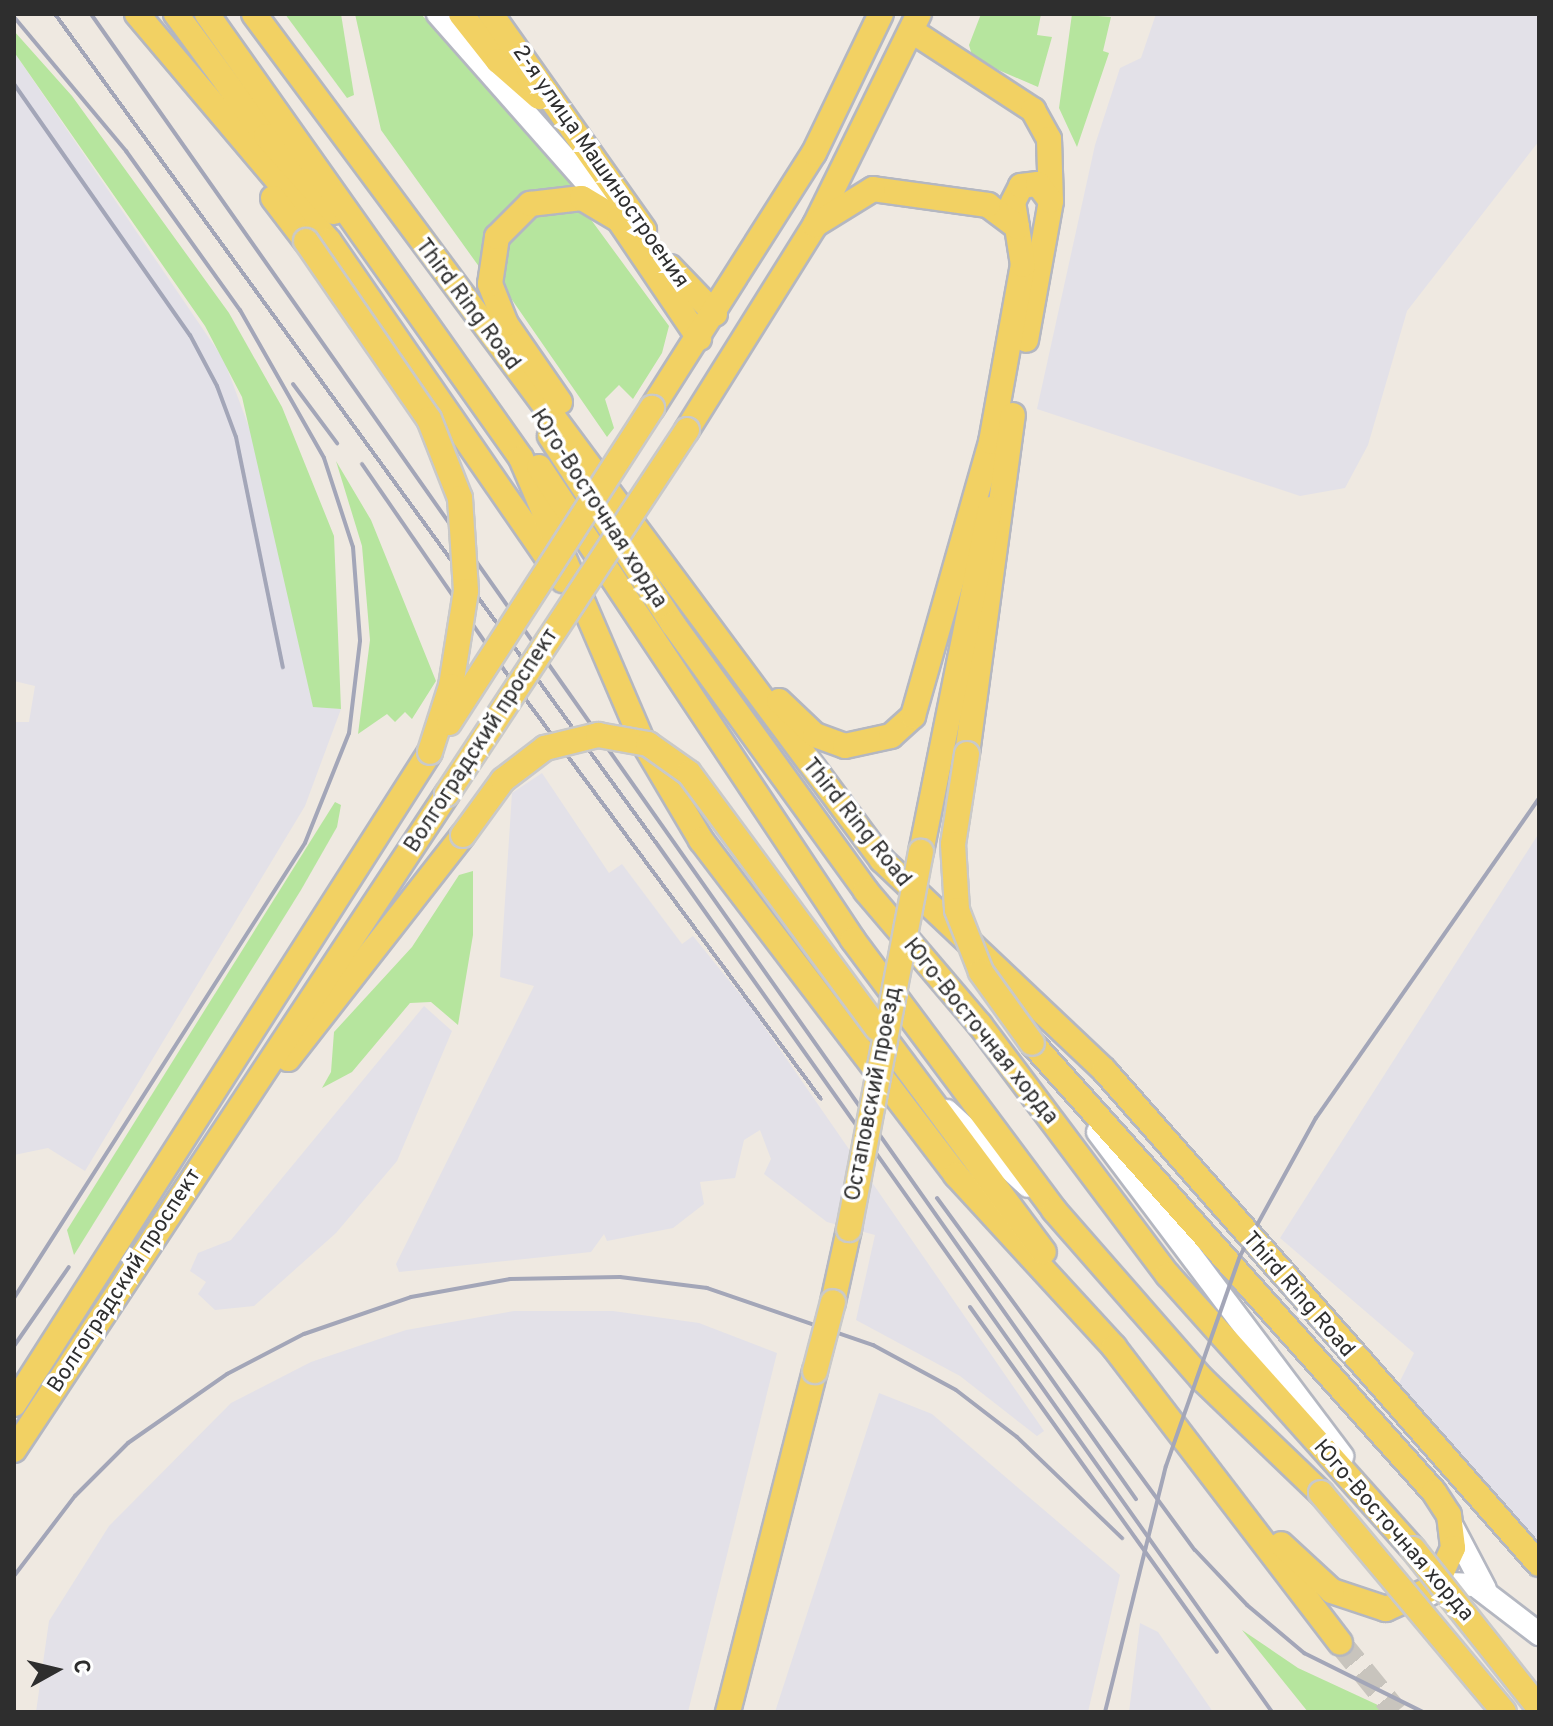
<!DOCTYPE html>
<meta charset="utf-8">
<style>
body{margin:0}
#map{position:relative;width:1553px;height:1726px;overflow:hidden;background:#efe9e1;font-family:Overpass,sans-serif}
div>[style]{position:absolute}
.industrial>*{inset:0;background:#e3e1e8}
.green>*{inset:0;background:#b6e59e}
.primary-tunnel>*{height:24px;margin-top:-12px;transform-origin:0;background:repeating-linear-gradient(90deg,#c8c4bd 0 24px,transparent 0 36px)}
.roads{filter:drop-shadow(2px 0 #b4b7c1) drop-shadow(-2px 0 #b4b7c1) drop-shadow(0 2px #b4b7c1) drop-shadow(0 -2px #b4b7c1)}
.secondary>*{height:22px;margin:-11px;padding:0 11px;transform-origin:11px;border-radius:11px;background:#fff}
.primary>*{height:24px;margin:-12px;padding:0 12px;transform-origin:12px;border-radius:12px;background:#f2d163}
.rail>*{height:4px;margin:-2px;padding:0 2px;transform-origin:2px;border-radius:2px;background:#a3a6b8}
.bridges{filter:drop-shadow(2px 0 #c9c9c9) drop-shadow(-2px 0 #c9c9c9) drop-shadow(0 2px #c9c9c9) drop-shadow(0 -2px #c9c9c9)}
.primary-bridge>*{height:24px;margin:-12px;padding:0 12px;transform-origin:12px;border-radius:12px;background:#f2d163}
span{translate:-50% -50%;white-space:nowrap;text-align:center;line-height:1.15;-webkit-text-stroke:7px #fff;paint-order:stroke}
.street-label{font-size:22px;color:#2e2e2e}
.frame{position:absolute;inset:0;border:16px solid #2e2e2e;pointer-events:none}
.north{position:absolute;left:16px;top:1630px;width:80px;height:80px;-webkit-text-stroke:6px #fff;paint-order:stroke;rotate:82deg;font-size:22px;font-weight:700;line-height:32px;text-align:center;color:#2e2e2e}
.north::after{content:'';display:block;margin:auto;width:28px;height:36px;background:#2e2e2e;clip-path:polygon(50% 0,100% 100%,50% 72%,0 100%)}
</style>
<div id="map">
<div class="industrial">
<div style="clip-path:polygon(1156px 14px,1539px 14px,1539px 141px,1407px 311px,1368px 445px,1345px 488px,1300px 496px,1037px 409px,1095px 145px,1120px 68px,1141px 58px)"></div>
<div style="clip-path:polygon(14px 52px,224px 360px,257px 449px,313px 706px,341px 709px,305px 806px,85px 1171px,48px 1148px,14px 1155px,14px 722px,29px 722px,35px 686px,14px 681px)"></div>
<div style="clip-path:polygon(542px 773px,609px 873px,622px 864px,682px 944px,693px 936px,752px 1009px,1044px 1431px,1037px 1436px,960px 1376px,856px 1320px,875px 1235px,827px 1222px,764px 1174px,771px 1159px,760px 1130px,744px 1140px,735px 1178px,700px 1182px,704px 1204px,673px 1228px,607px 1241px,604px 1234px,591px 1252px,399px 1272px,396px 1264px,534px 986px,500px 977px,512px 793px)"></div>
<div style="clip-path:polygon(1539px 833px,1539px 1551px,1396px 1389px,1414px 1353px,1280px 1238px)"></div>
<div style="clip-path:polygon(424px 1006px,452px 1031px,397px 1161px,336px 1233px,254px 1306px,215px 1310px,198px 1294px,206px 1282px,190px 1271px,198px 1253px,231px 1240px)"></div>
<div style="clip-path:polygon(514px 1311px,613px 1311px,699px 1323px,777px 1353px,688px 1712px,36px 1712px,49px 1621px,109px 1526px,231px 1403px,311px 1362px,406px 1330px)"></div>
<div style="clip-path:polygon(879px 1393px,932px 1414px,1120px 1575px,1088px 1712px,775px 1712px)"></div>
<div style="clip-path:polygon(1140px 1623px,1158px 1632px,1213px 1712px,1129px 1712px)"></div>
</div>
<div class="green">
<div style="clip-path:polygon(285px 14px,341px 14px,354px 95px,347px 98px)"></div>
<div style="clip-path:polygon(355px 14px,421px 14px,570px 180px,574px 187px,541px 190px,510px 206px,488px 236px,480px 268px,381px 130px)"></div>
<div style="clip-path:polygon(981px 14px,1041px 14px,1037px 35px,1052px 37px,1038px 87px,973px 59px,969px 45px)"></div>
<div style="clip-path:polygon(1072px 14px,1111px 17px,1103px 51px,1109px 53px,1077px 147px,1059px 108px)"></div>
<div style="clip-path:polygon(14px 31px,72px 96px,229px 313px,282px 407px,334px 536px,341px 709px,313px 707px,242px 397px,205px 326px,14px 52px)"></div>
<div style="clip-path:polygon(581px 206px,669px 326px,662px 353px,633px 399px,619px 385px,605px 399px,614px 428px,607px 437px,501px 284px,504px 243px,530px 213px)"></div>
<div style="clip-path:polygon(336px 461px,371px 520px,436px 681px,412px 719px,405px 712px,395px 722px,387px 714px,358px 734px,370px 640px,362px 546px)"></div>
<div style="clip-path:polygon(335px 802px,341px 805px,337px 827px,301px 890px,74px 1255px,67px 1230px)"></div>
<div style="clip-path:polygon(473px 871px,473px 935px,458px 1025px,431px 1002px,410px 1003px,352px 1072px,322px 1088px,331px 1072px,334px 1032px,412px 947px,459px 875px)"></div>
<div style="clip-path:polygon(1242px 1630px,1298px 1668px,1393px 1712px,1308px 1712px)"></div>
</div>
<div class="primary-tunnel">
<div style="left:1340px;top:1643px;width:89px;rotate:50.9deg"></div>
</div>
<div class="roads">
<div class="secondary">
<div style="left:438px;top:14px;width:271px;rotate:48.6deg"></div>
<div style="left:947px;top:1111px;width:110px;rotate:42.8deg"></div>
<div style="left:1098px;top:1132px;width:406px;rotate:53deg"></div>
<div style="left:1453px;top:1528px;width:69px;rotate:62.3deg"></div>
<div style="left:1428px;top:1595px;width:24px;rotate:-28deg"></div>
<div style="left:1449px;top:1584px;width:26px;rotate:2deg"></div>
<div style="left:1475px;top:1585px;width:81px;rotate:37.4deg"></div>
</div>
<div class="primary">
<div style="left:137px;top:14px;width:297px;rotate:49.8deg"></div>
<div style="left:329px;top:241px;width:412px;rotate:55.4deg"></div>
<div style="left:176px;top:14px;width:152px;rotate:53.6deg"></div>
<div style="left:266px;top:136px;width:102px;rotate:48.2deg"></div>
<div style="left:207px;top:14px;width:544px;rotate:54.73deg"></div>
<div style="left:521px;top:458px;width:309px;rotate:66.8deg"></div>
<div style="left:643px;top:742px;width:114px;rotate:59.4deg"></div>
<div style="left:701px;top:840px;width:421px;rotate:52.7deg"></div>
<div style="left:956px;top:1175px;width:234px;rotate:47.4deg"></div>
<div style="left:1114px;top:1347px;width:372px;rotate:52.6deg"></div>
<div style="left:254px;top:14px;width:1054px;rotate:53.41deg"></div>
<div style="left:882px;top:860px;width:306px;rotate:43.4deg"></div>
<div style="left:1104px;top:1070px;width:658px;rotate:48.63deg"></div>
<div style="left:461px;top:14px;width:60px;rotate:51.8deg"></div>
<div style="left:498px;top:61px;width:55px;rotate:41.3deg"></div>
<div style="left:491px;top:14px;width:265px;rotate:54.7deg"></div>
<div style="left:912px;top:31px;width:145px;rotate:33.1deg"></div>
<div style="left:1033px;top:110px;width:33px;rotate:61deg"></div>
<div style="left:1049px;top:139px;width:62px;rotate:88.2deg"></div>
<div style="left:1051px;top:201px;width:141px;rotate:100.2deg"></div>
<div style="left:273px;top:198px;width:54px;rotate:52.5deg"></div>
<div style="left:1017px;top:227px;width:25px;rotate:-99deg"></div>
<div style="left:1013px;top:202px;width:18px;rotate:-63deg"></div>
<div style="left:1021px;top:186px;width:17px;rotate:-7deg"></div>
<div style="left:1038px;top:184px;width:21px;rotate:53deg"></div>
<div style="left:670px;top:267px;width:65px;rotate:46.2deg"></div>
<div style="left:560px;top:402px;width:95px;rotate:-124.7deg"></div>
<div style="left:506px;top:324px;width:43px;rotate:-111.8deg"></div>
<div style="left:490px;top:284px;width:48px;rotate:-81.5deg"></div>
<div style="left:497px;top:237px;width:47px;rotate:-45deg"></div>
<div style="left:530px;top:204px;width:52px;rotate:-6.6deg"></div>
<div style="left:582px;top:198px;width:43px;rotate:30.7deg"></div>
<div style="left:619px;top:220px;width:143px;rotate:55.9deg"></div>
<div style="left:652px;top:408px;width:302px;rotate:-57.6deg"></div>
<div style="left:814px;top:153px;width:154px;rotate:-64.3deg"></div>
<div style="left:687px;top:430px;width:242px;rotate:-58deg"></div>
<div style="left:815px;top:225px;width:235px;rotate:-63.8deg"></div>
<div style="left:550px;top:436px;width:225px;rotate:56.8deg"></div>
<div style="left:673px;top:624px;width:329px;rotate:54.1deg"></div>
<div style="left:866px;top:891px;width:176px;rotate:49.6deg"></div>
<div style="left:980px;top:1025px;width:313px;rotate:53.1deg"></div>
<div style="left:1168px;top:1275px;width:368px;rotate:48.2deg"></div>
<div style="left:539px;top:467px;width:568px;rotate:56.42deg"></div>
<div style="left:853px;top:940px;width:337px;rotate:53.3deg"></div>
<div style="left:1054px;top:1210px;width:225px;rotate:48.8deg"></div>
<div style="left:1202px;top:1379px;width:165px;rotate:43.8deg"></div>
<div style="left:779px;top:701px;width:50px;rotate:43.4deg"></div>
<div style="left:815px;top:735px;width:32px;rotate:20deg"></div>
<div style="left:845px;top:746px;width:47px;rotate:-12.3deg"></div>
<div style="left:891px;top:736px;width:30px;rotate:-42deg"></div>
<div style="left:913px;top:716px;width:285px;rotate:-74.1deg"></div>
<div style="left:991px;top:442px;width:180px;rotate:-79.8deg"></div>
<div style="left:1023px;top:265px;width:38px;rotate:-99deg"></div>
<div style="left:1017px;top:227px;width:36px;rotate:-143deg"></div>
<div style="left:988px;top:205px;width:116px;rotate:-172.1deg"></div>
<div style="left:873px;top:189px;width:68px;rotate:148.2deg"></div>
<div style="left:967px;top:754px;width:342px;rotate:-82.3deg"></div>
<div style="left:921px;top:852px;width:350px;rotate:-78.6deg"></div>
<div style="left:877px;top:1028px;width:279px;rotate:53.3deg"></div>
<div style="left:1032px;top:1043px;width:603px;rotate:48.16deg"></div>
<div style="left:1434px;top:1492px;width:27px;rotate:57deg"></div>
<div style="left:1449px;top:1515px;width:33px;rotate:83deg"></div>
<div style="left:1453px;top:1548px;width:43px;rotate:114.8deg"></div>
<div style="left:1435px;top:1587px;width:54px;rotate:155.8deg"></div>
<div style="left:1386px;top:1609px;width:57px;rotate:-161.6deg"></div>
<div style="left:1332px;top:1591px;width:69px;rotate:-137.3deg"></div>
<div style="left:288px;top:1059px;width:284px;rotate:-52deg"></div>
<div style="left:833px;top:1302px;width:75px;rotate:-77.6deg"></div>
<div style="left:14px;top:1404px;width:773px;rotate:-57.46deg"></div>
<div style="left:14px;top:1450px;width:786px;rotate:-56.57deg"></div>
<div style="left:728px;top:1712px;width:352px;rotate:-75.7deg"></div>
</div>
</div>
<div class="rail">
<div style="left:55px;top:14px;width:1025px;rotate:54.05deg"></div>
<div style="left:657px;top:844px;width:1064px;rotate:54.68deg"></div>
<div style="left:91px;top:14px;width:1816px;rotate:54.87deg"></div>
<div style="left:14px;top:17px;width:175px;rotate:50.1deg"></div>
<div style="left:126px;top:151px;width:196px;rotate:54.4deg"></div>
<div style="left:240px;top:310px;width:170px;rotate:60.4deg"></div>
<div style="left:324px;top:458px;width:94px;rotate:72deg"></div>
<div style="left:353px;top:547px;width:94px;rotate:85.7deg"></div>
<div style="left:360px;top:641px;width:93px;rotate:96.8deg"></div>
<div style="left:349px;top:733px;width:118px;rotate:111.8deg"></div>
<div style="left:305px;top:843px;width:540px;rotate:122.6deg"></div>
<div style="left:14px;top:84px;width:307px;rotate:55deg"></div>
<div style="left:190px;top:335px;width:58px;rotate:62.1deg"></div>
<div style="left:217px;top:386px;width:54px;rotate:69.6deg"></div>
<div style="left:236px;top:437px;width:235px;rotate:78.5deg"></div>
<div style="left:293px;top:384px;width:74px;rotate:53.3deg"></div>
<div style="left:362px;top:464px;width:250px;rotate:55.4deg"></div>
<div style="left:504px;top:670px;width:533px;rotate:53.54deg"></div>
<div style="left:937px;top:1198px;width:436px;rotate:53.8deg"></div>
<div style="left:1195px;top:1550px;width:76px;rotate:46.6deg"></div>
<div style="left:1247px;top:1605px;width:75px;rotate:40.1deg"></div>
<div style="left:1304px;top:1653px;width:133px;rotate:26.4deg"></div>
<div style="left:970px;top:1307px;width:424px;rotate:54.4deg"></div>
<div style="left:14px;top:1346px;width:96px;rotate:-55.2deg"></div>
<div style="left:14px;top:1576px;width:101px;rotate:-52.7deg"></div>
<div style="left:75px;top:1496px;width:75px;rotate:-45deg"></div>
<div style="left:128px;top:1443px;width:121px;rotate:-34.9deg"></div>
<div style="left:227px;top:1374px;width:87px;rotate:-27.5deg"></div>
<div style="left:304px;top:1334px;width:113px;rotate:-19.1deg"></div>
<div style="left:411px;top:1297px;width:101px;rotate:-10.3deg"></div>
<div style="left:510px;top:1279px;width:110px;rotate:-1deg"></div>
<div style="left:620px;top:1277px;width:88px;rotate:7.2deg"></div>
<div style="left:707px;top:1288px;width:176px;rotate:19deg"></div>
<div style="left:873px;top:1345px;width:94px;rotate:28.5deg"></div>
<div style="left:956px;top:1390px;width:77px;rotate:37.6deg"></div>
<div style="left:1017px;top:1437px;width:146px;rotate:43.9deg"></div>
<div style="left:1105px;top:1712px;width:253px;rotate:-76.1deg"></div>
<div style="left:1166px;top:1466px;width:223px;rotate:-70.6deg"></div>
<div style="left:1240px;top:1256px;width:158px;rotate:-61.2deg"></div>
<div style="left:1316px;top:1118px;width:390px;rotate:-55.1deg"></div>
</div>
<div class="bridges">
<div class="primary-bridge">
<div style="left:306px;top:241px;width:216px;rotate:55.4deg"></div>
<div style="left:429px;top:419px;width:85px;rotate:68.6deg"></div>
<div style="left:460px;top:498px;width:93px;rotate:86.3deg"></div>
<div style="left:466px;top:591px;width:96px;rotate:99deg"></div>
<div style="left:451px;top:686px;width:69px;rotate:107.7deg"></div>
<div style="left:449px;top:723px;width:375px;rotate:-57.2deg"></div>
<div style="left:967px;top:754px;width:91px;rotate:98.8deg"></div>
<div style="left:953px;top:844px;width:66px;rotate:86.5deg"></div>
<div style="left:957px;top:910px;width:66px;rotate:68.8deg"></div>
<div style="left:981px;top:972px;width:87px;rotate:54.3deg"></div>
<div style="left:447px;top:794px;width:436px;rotate:-56.6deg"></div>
<div style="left:463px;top:835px;width:68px;rotate:-54deg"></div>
<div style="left:503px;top:780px;width:53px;rotate:-37.3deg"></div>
<div style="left:545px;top:748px;width:55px;rotate:-13.8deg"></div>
<div style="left:598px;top:735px;width:51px;rotate:10.2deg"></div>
<div style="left:648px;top:744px;width:50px;rotate:35.3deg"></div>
<div style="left:689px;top:773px;width:317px;rotate:53.6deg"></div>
<div style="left:849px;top:1229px;width:384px;rotate:-79.2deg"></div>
<div style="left:815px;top:1371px;width:71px;rotate:-75.4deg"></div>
<div style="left:1321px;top:1493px;width:285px;rotate:50.1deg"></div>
<div style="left:1413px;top:1549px;width:203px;rotate:51.6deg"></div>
</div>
</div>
<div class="street-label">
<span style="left:600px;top:167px;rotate:55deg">2-я улица Машиностроения</span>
<span style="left:467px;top:305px;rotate:53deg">Third Ring Road</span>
<span style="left:598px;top:509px;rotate:57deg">Юго-Восточная хорда</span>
<span style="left:482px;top:741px;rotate:-57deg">Волгоградский проспект</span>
<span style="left:856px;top:823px;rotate:51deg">Third Ring Road</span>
<span style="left:980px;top:1032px;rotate:51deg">Юго-Восточная хорда</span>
<span style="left:874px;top:1094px;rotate:-79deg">Остаповский проезд</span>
<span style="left:125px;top:1281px;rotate:-57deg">Волгоградский проспект</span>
<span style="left:1298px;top:1295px;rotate:49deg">Third Ring Road</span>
<span style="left:1393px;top:1531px;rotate:49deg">Юго-Восточная хорда</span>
</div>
<div class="frame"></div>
<div class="north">С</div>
</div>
